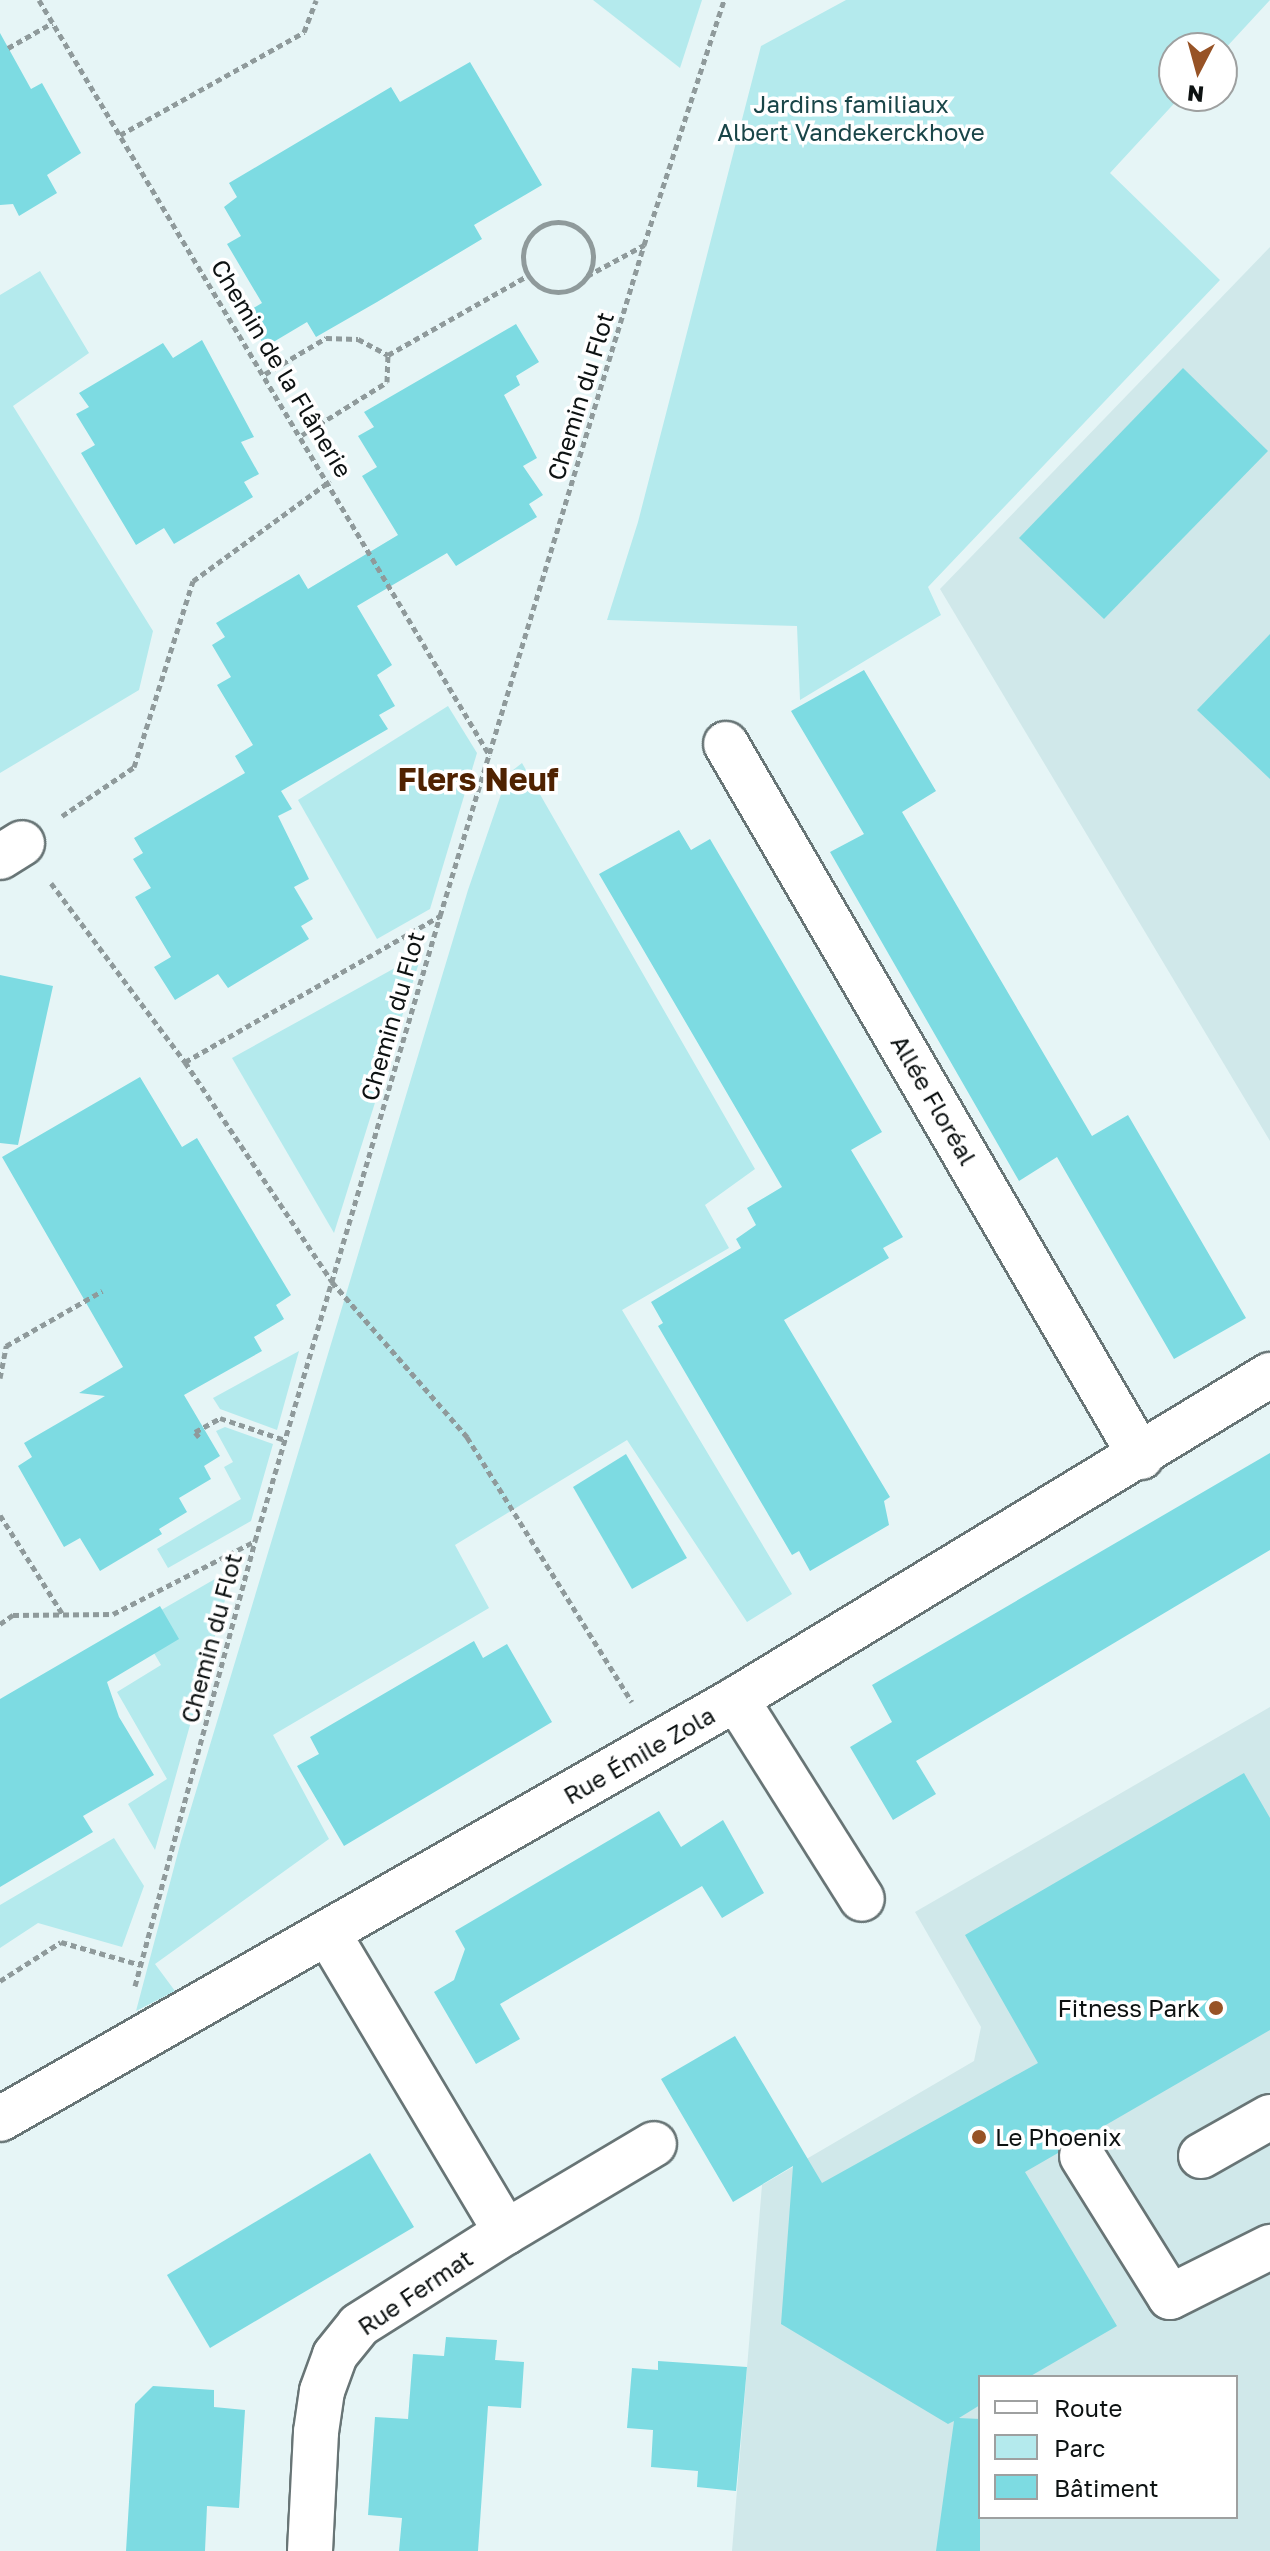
<!DOCTYPE html>
<meta charset="utf-8">
<style>
body{margin:0}
#map{position:relative;width:1270px;height:2551px;overflow:hidden;background:#e6f5f6;font-family:"Golos Text",sans-serif}
div>[style]{position:absolute}
.built>*{inset:0;background:#d0e8ea}
.green>*{inset:0;background:#b4eaed}
.building>*{inset:0;background:#7ddbe2}
.path>*{height:5px;margin-top:-2.5px;transform-origin:0;background:repeating-linear-gradient(90deg,#8f9a9b 0 6px,transparent 0 10px)}
.path>.ring{margin:-2.5px;padding:0;box-sizing:content-box;background:none;border:5px solid #8f9a9b;border-radius:50%}
.roads{filter:drop-shadow(2px 0 #687576) drop-shadow(-2px 0 #687576) drop-shadow(0 2px #687576) drop-shadow(0 -2px #687576)}
.minor>*{height:44px;margin:-22px;padding:0 22px;transform-origin:22px;border-radius:22px;background:#fff}
.dots>*{width:22px;height:22px;translate:-50% -50%;box-sizing:border-box;border:4px solid #fff;border-radius:50%}
span{translate:-50% -50%;white-space:nowrap;text-align:center;line-height:1.15;-webkit-text-stroke:7px #fff;paint-order:stroke}
.park-label{font-size:24px;color:#194548}
.street-label{font-size:24px;color:#0d1212}
.poi-label{font-size:24px;color:#0d1212}
.right{translate:-100% -50%;text-align:right}
.left{translate:0 -50%;text-align:left}
.district-label{font-size:32px;color:#4f2201;font-weight:700}
.legend{position:absolute;left:978px;top:2375px;width:260px;height:144px;box-sizing:border-box;background:#fff;border:2px solid #9ea0a0;margin:0;padding:10px 14px;list-style:none;font-size:24px;color:#0d1212}
.legend li{display:flex;align-items:center;gap:16px;height:40px}
.legend b{width:40px;border:2px solid #9ea0a0}
.north{position:absolute;left:1158px;top:32px;width:80px;height:80px;box-sizing:border-box;background:#fff;border:2px solid #9ea0a0;border-radius:50%;rotate:186deg;font-size:22px;font-weight:700;line-height:32px;text-align:center;color:#0d1212}
.north::after{content:'';display:block;margin:auto;width:28px;height:36px;background:#975326;clip-path:polygon(50% 0,100% 100%,50% 72%,0 100%)}
</style>
<div id="map">
<div class="built">
<div style="clip-path:polygon(1270px 247px,1270px 1141px,940px 589px)"></div>
<div style="clip-path:polygon(evenodd,1270px 1707px,1270px 2551px,732px 2551px,762px 2185px,974px 2061px,981px 2027px,915px 1912px,1270px 1707px,980px 2377px,1236px 2377px,1236px 2517px,980px 2517px,980px 2377px)"></div>
</div>
<div class="green">
<div style="clip-path:polygon(593px 0,702px 0,680px 68px)"></div>
<div style="clip-path:polygon(846px 0,1270px 0,1222px 52px,1174px 48px,1174px 96px,1181px 96px,1110px 173px,1220px 280px,928px 587px,941px 615px,800px 700px,797px 626px,607px 620px,638px 522px,761px 46px)"></div>
<div style="clip-path:polygon(40px 271px,89px 353px,13px 406px,153px 631px,139px 690px,0 773px,0 295px)"></div>
<div style="clip-path:polygon(448px 706px,477px 753px,430px 909px,377px 939px,298px 800px)"></div>
<div style="clip-path:polygon(522px 763px,755px 1169px,705px 1205px,729px 1248px,622px 1310px,792px 1594px,747px 1622px,627px 1440px,455px 1545px,489px 1608px,273px 1735px,329px 1839px,155px 1964px,175px 1991px,136px 2011px,181px 1841px,468px 890px,508px 774px)"></div>
<div style="clip-path:polygon(422px 953px,334px 1233px,232px 1058px)"></div>
<div style="clip-path:polygon(299px 1351px,277px 1430px,220px 1409px,213px 1398px)"></div>
<div style="clip-path:polygon(225px 1427px,273px 1444px,251px 1521px,168px 1568px,157px 1549px,241px 1499px,224px 1467px,233px 1462px,216px 1431px)"></div>
<div style="clip-path:polygon(234px 1568px,155px 1850px,128px 1804px,167px 1779px,117px 1692px,161px 1665px,137px 1624px)"></div>
<div style="clip-path:polygon(114px 1838px,144px 1886px,122px 1947px,38px 1923px,0 1948px,0 1905px)"></div>
</div>
<div class="building">
<div style="clip-path:polygon(0 33px,31px 89px,42px 83px,81px 153px,47px 175px,57px 193px,19px 216px,13px 204px,0 205px)"></div>
<div style="clip-path:polygon(470px 62px,542px 185px,474px 225px,482px 239px,377px 302px,316px 337px,307px 322px,265px 347px,245px 313px,262px 303px,227px 244px,241px 236px,224px 207px,237px 197px,229px 183px,391px 87px,400px 102px)"></div>
<div style="clip-path:polygon(516px 324px,539px 362px,516px 376px,520px 385px,504px 395px,537px 458px,523px 466px,543px 495px,529px 504px,537px 517px,456px 566px,447px 553px,357px 606px,392px 665px,377px 675px,395px 706px,379px 715px,388px 729px,281px 791px,292px 809px,278px 816px,309px 879px,294px 887px,313px 919px,301px 926px,309px 939px,228px 988px,218px 974px,175px 1000px,154px 967px,171px 957px,135px 897px,151px 888px,133px 859px,143px 853px,134px 838px,245px 773px,235px 756px,253px 745px,217px 685px,231px 677px,212px 645px,225px 637px,216px 623px,299px 574px,308px 589px,398px 535px,362px 476px,377px 467px,358px 436px,374px 427px,364px 412px)"></div>
<div style="clip-path:polygon(202px 340px,254px 437px,241px 442px,259px 474px,244px 482px,253px 497px,174px 544px,164px 528px,136px 545px,81px 453px,95px 445px,76px 414px,89px 407px,79px 393px,163px 343px,173px 358px)"></div>
<div style="clip-path:polygon(1183px 368px,1268px 451px,1104px 619px,1019px 538px)"></div>
<div style="clip-path:polygon(1270px 634px,1270px 779px,1197px 710px)"></div>
<div style="clip-path:polygon(864px 670px,936px 791px,902px 812px,1092px 1136px,1128px 1115px,1246px 1318px,1174px 1359px,1057px 1157px,1019px 1181px,830px 852px,864px 834px,791px 711px)"></div>
<div style="clip-path:polygon(679px 830px,691px 850px,710px 839px,882px 1132px,851px 1150px,903px 1237px,883px 1248px,889px 1258px,784px 1320px,890px 1497px,884px 1501px,889px 1525px,810px 1571px,799px 1551px,792px 1555px,658px 1326px,663px 1323px,651px 1302px,741px 1248px,736px 1239px,756px 1225px,747px 1208px,782px 1187px,599px 874px)"></div>
<div style="clip-path:polygon(0 975px,53px 986px,18px 1145px,0 1143px)"></div>
<div style="clip-path:polygon(140px 1077px,182px 1147px,197px 1138px,291px 1295px,276px 1305px,284px 1319px,254px 1337px,262px 1351px,184px 1395px,220px 1456px,204px 1466px,211px 1479px,179px 1498px,187px 1512px,159px 1529px,162px 1534px,100px 1571px,80px 1538px,64px 1547px,18px 1466px,32px 1457px,24px 1443px,105px 1396px,79px 1393px,123px 1367px,2px 1157px)"></div>
<div style="clip-path:polygon(1270px 1453px,1270px 1550px,916px 1761px,936px 1794px,893px 1820px,850px 1747px,892px 1722px,872px 1685px)"></div>
<div style="clip-path:polygon(626px 1454px,687px 1558px,632px 1589px,573px 1487px)"></div>
<div style="clip-path:polygon(160px 1606px,179px 1639px,107px 1682px,119px 1717px,154px 1775px,83px 1816px,93px 1832px,0 1887px,0 1699px)"></div>
<div style="clip-path:polygon(474px 1641px,483px 1658px,507px 1644px,552px 1722px,344px 1846px,297px 1766px,319px 1754px,310px 1737px)"></div>
<div style="clip-path:polygon(1244px 1773px,1270px 1818px,1270px 2030px,1092px 2133px,1069px 2134px,1058px 2153px,1025px 2172px,1117px 2326px,1029px 2377px,980px 2377px,980px 2405px,959px 2418px,980px 2419px,980px 2551px,936px 2551px,954px 2421px,948px 2424px,781px 2324px,793px 2166px,733px 2202px,661px 2079px,735px 2036px,822px 2183px,1038px 2063px,965px 1935px)"></div>
<div style="clip-path:polygon(659px 1811px,681px 1847px,723px 1820px,764px 1893px,722px 1918px,702px 1886px,500px 2004px,520px 2039px,476px 2064px,434px 1992px,454px 1980px,465px 1949px,455px 1931px)"></div>
<div style="clip-path:polygon(370px 2153px,414px 2227px,210px 2348px,167px 2275px)"></div>
<div style="clip-path:polygon(446px 2337px,497px 2340px,495px 2360px,524px 2362px,521px 2408px,488px 2406px,478px 2551px,399px 2551px,402px 2518px,368px 2515px,375px 2417px,408px 2419px,413px 2354px,444px 2356px)"></div>
<div style="clip-path:polygon(658px 2361px,747px 2367px,736px 2491px,697px 2487px,698px 2471px,651px 2467px,653px 2430px,627px 2428px,632px 2368px,658px 2370px)"></div>
<div style="clip-path:polygon(153px 2386px,214px 2390px,214px 2407px,245px 2410px,239px 2508px,207px 2506px,205px 2551px,126px 2551px,135px 2404px)"></div>
</div>
<div class="path">
<div style="left:39px;top:0;width:880px;rotate:59.18deg"></div>
<div style="left:8px;top:48px;width:51px;rotate:-29.6deg"></div>
<div style="left:120px;top:135px;width:211px;rotate:-29.2deg"></div>
<div style="left:304px;top:32px;width:34px;rotate:-69deg"></div>
<div class="ring" style="left:523px;top:222px;width:65px;height:65px"></div>
<div style="left:587px;top:276px;width:65px;rotate:-28.5deg"></div>
<div style="left:265px;top:374px;width:71px;rotate:-30.5deg"></div>
<div style="left:326px;top:338px;width:32px;rotate:2deg"></div>
<div style="left:358px;top:339px;width:34px;rotate:28deg"></div>
<div style="left:302px;top:435px;width:100px;rotate:-31.9deg"></div>
<div style="left:387px;top:382px;width:27px;rotate:-88deg"></div>
<div style="left:388px;top:355px;width:162px;rotate:-29.6deg"></div>
<div style="left:62px;top:816px;width:87px;rotate:-34.2deg"></div>
<div style="left:134px;top:767px;width:195px;rotate:-72.4deg"></div>
<div style="left:193px;top:581px;width:170px;rotate:-36.1deg"></div>
<div style="left:51px;top:883px;width:224px;rotate:53.2deg"></div>
<div style="left:185px;top:1062px;width:265px;rotate:56.2deg"></div>
<div style="left:332px;top:1282px;width:206px;rotate:48.9deg"></div>
<div style="left:467px;top:1437px;width:312px;rotate:58.1deg"></div>
<div style="left:185px;top:1062px;width:294px;rotate:-29.8deg"></div>
<div style="left:0;top:1378px;width:33px;rotate:-79deg"></div>
<div style="left:6px;top:1346px;width:111px;rotate:-29.8deg"></div>
<div style="left:199px;top:1437px;width:6px;rotate:-129deg"></div>
<div style="left:195px;top:1432px;width:29px;rotate:-29deg"></div>
<div style="left:220px;top:1418px;width:69px;rotate:18.7deg"></div>
<div style="left:0;top:1515px;width:116px;rotate:57.7deg"></div>
<div style="left:0;top:1624px;width:16px;rotate:-35deg"></div>
<div style="left:13px;top:1615px;width:100px;rotate:-0.6deg"></div>
<div style="left:113px;top:1614px;width:160px;rotate:-27.2deg"></div>
<div style="left:0;top:1981px;width:72px;rotate:-32.6deg"></div>
<div style="left:61px;top:1942px;width:83px;rotate:16deg"></div>
<div style="left:135px;top:1986px;width:461px;rotate:-74.9deg"></div>
<div style="left:255px;top:1541px;width:652px;rotate:-73.51deg"></div>
<div style="left:440px;top:916px;width:701px;rotate:-73.09deg"></div>
<div style="left:644px;top:245px;width:258px;rotate:-71.9deg"></div>
</div>
<div class="roads">
<div class="minor">
<div style="left:726px;top:744px;width:825px;rotate:59.8deg"></div>
<div style="left:0;top:857px;width:26px;rotate:-32deg"></div>
<div style="left:736px;top:1699px;width:236px;rotate:57.8deg"></div>
<div style="left:0;top:2119px;width:847px;rotate:-29.71deg"></div>
<div style="left:736px;top:1699px;width:625px;rotate:-31.25deg"></div>
<div style="left:1082px;top:2156px;width:166px;rotate:58deg"></div>
<div style="left:1170px;top:2297px;width:112px;rotate:-26.6deg"></div>
<div style="left:1201px;top:2156px;width:79px;rotate:-29.5deg"></div>
<div style="left:506px;top:2232px;width:172px;rotate:-30.7deg"></div>
<div style="left:310px;top:2551px;width:119px;rotate:-87.1deg"></div>
<div style="left:316px;top:2432px;width:41px;rotate:-81.7deg"></div>
<div style="left:322px;top:2391px;width:38px;rotate:-70deg"></div>
<div style="left:335px;top:2355px;width:38px;rotate:-51deg"></div>
<div style="left:359px;top:2325px;width:174px;rotate:-32.3deg"></div>
<div style="left:506px;top:2232px;width:346px;rotate:-120.8deg"></div>
</div>
</div>
<div class="dots">
<div style="left:1216px;top:2008px;background:#975326"></div>
<div style="left:979px;top:2137px;background:#975326"></div>
</div>
<div class="park-label">
<span style="left:851px;top:118px">Jardins familiaux<br>Albert Vandekerckhove</span>
</div>
<div class="street-label">
<span style="left:282px;top:368px;rotate:59deg">Chemin de la Flânerie</span>
<span style="left:580px;top:396px;rotate:-73deg">Chemin du Flot</span>
<span style="left:392px;top:1016px;rotate:-74deg">Chemin du Flot</span>
<span style="left:934px;top:1100px;rotate:60deg">Allée Floréal</span>
<span style="left:211px;top:1638px;rotate:-75deg">Chemin du Flot</span>
<span style="left:639px;top:1755px;rotate:-30deg">Rue Émile Zola</span>
<span style="left:415px;top:2292px;rotate:-34deg">Rue Fermat</span>
</div>
<div class="poi-label">
<span class="right" style="left:1200px;top:2008px">Fitness Park</span>
<span class="left" style="left:995px;top:2137px">Le Phoenix</span>
</div>
<div class="district-label">
<span style="left:478px;top:779px">Flers Neuf</span>
</div>
<ul class="legend">
<li><b style="height:10px;background:#fff"></b>Route</li>
<li><b style="height:22px;background:#b4eaed"></b>Parc</li>
<li><b style="height:22px;background:#7ddbe2"></b>Bâtiment</li>
</ul>
<div class="north">N</div>
</div>
